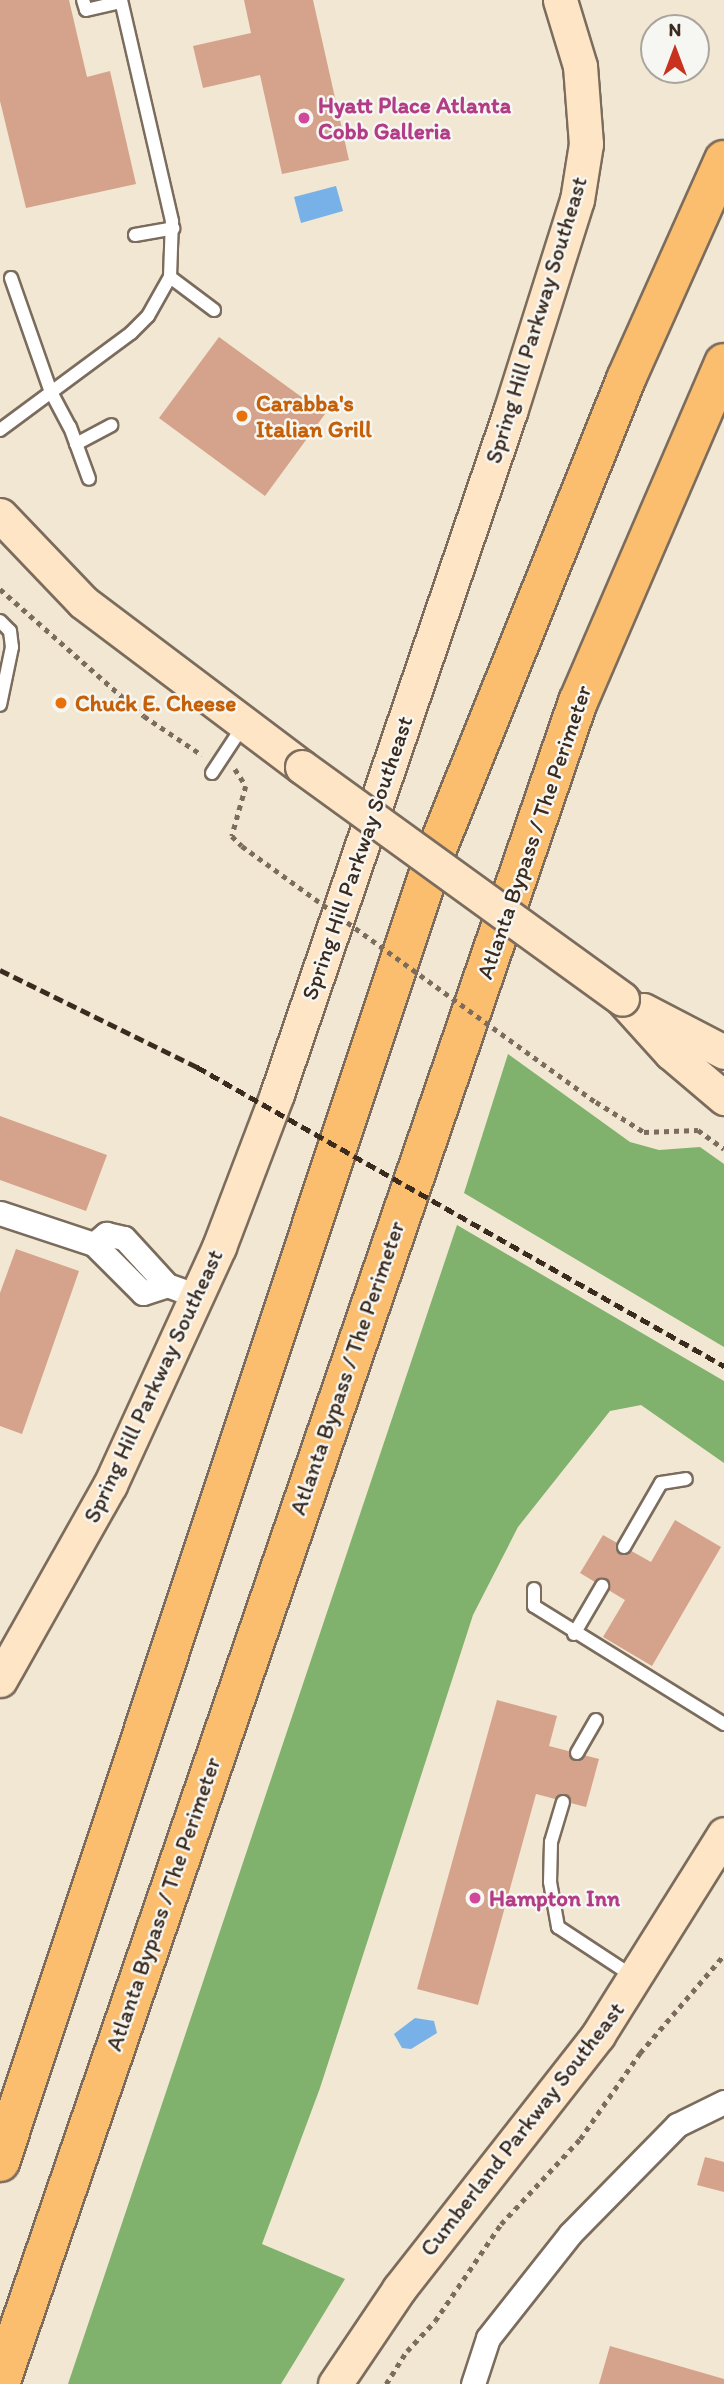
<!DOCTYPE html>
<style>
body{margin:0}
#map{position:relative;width:724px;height:2384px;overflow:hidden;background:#f1e7d2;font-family:Itim,sans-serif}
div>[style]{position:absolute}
.forest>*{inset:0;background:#80b26e}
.water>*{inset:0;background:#77b1e8}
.building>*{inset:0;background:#d5a38b}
.path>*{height:4.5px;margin-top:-2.25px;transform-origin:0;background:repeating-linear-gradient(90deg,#7b6c5d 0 5px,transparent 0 10px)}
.roads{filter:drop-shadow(2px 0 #7b6c5d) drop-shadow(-2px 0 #7b6c5d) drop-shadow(0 2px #7b6c5d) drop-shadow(0 -2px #7b6c5d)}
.lane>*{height:12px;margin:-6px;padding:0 6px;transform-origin:6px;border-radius:6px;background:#fff}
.street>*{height:23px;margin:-11.5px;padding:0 11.5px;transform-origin:11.5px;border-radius:11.5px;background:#fff}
.secondary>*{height:33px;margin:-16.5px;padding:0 16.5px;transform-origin:16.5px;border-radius:16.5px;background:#fde5c5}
.highway>*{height:38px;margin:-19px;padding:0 19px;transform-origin:19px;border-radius:19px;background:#fbbd6e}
.rail>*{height:5px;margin-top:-2.5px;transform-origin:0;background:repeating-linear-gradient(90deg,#3b2a1e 0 10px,transparent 0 15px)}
.path-bridge>*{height:4.5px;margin-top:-2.25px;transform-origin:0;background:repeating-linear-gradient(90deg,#7b6c5d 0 5px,transparent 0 10px)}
.bridges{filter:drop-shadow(2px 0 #7b6c5d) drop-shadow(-2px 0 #7b6c5d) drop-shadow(0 2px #7b6c5d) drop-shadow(0 -2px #7b6c5d)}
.secondary-bridge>*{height:33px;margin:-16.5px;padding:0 16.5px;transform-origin:16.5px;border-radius:16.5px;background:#fde5c5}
.dots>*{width:19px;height:19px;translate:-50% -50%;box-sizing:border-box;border:4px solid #f6f6f2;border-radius:50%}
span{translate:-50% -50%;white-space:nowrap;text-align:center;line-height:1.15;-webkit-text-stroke:5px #f6f6f2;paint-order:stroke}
.hotel-label{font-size:23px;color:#b23c85;font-weight:700}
.left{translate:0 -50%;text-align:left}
.street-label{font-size:23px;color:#3b2a1e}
.food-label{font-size:23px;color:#c56008;font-weight:700}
.north{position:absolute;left:640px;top:14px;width:70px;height:70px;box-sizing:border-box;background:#f6f6f2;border:2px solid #aba49d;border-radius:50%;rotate:0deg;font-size:19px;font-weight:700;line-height:28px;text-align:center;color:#3b2a1e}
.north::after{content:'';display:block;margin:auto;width:24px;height:32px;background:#c8321e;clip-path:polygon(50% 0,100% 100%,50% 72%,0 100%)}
</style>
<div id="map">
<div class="forest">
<div style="clip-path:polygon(508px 1054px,630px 1142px,659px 1150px,700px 1147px,724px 1164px,724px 1347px,464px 1193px)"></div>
<div style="clip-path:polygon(457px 1225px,724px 1381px,724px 1463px,641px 1405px,610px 1411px,518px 1527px,473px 1615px,320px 2088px,262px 2244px,345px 2279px,281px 2384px,68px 2384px)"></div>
</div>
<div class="water">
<div style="clip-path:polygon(336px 186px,343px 211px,301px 223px,294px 197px)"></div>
<div style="clip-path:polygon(415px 2018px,434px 2021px,437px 2033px,411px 2049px,402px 2048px,394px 2034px)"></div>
</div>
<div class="building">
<div style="clip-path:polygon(0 0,69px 0,87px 77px,110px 71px,136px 184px,26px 208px,0 101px)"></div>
<div style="clip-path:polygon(244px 0,313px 0,349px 160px,282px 174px,260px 75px,203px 88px,193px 46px,251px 33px)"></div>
<div style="clip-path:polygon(219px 337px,325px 414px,265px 496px,159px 418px)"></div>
<div style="clip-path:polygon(0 1116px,107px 1155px,86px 1211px,0 1180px)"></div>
<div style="clip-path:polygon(16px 1249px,79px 1271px,22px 1434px,0 1426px,0 1293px)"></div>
<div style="clip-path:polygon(675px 1520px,721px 1547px,652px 1666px,603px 1637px,625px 1600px,580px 1573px,603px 1535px,651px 1562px)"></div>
<div style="clip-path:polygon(497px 1700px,557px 1716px,549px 1746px,599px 1759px,586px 1807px,536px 1794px,478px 2005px,417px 1989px)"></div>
<div style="clip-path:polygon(705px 2157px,724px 2162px,724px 2192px,697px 2185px)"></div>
<div style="clip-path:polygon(610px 2346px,724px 2379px,724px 2384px,599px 2384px)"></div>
</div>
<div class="path">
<div style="left:0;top:589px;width:192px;rotate:41.4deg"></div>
<div style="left:144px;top:716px;width:70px;rotate:33.9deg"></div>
<div style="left:235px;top:769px;width:20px;rotate:57deg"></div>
<div style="left:246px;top:786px;width:52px;rotate:105.6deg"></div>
<div style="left:232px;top:836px;width:14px;rotate:45deg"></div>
<div style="left:596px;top:1102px;width:57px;rotate:32deg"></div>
<div style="left:644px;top:1132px;width:54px;rotate:-2.1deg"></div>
<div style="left:698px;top:1130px;width:32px;rotate:36deg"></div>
<div style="left:386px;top:2384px;width:39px;rotate:-58deg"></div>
<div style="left:407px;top:2351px;width:41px;rotate:-47deg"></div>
<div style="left:435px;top:2321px;width:117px;rotate:-55.8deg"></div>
<div style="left:501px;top:2224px;width:116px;rotate:-47.1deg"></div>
<div style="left:580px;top:2139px;width:105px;rotate:-55.1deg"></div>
<div style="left:640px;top:2053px;width:129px;rotate:-49.4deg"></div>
</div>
<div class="roads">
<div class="lane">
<div style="left:83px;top:0;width:10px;rotate:73deg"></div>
<div style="left:86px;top:10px;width:36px;rotate:-13deg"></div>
<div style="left:135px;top:235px;width:39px;rotate:-10deg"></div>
<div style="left:170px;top:277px;width:55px;rotate:36.9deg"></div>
<div style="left:11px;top:278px;width:121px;rotate:70.7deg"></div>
<div style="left:51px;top:392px;width:40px;rotate:62deg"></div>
<div style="left:70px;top:427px;width:55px;rotate:69.9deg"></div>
<div style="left:0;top:430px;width:163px;rotate:-36.5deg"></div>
<div style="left:131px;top:333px;width:24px;rotate:-45deg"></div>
<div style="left:148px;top:316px;width:45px;rotate:-60.6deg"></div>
<div style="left:170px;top:277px;width:56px;rotate:-88deg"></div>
<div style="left:172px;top:221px;width:227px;rotate:-103deg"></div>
<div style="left:76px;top:444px;width:40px;rotate:-28deg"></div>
<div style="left:0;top:621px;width:14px;rotate:45deg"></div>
<div style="left:10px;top:631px;width:16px;rotate:83deg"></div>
<div style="left:12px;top:647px;width:59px;rotate:101.7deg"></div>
<div style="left:212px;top:773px;width:56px;rotate:-56.6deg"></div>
<div style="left:624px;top:1547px;width:74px;rotate:-60deg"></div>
<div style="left:661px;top:1483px;width:25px;rotate:-9deg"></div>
<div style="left:534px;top:1589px;width:17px;rotate:90deg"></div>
<div style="left:534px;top:1606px;width:224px;rotate:31.8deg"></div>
<div style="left:574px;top:1634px;width:56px;rotate:-59.7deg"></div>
<div style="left:577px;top:1753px;width:38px;rotate:-60deg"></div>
<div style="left:563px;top:1802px;width:42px;rotate:106.7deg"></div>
<div style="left:551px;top:1842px;width:40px;rotate:91.4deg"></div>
<div style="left:550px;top:1882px;width:46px;rotate:79.9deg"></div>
<div style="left:558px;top:1927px;width:91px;rotate:33.3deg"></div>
</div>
<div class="street">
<div style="left:0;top:1213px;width:99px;rotate:18.3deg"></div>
<div style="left:94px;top:1244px;width:69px;rotate:45deg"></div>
<div style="left:143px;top:1293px;width:25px;rotate:-18deg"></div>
<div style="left:94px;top:1244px;width:16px;rotate:-40deg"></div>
<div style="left:106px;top:1234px;width:18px;rotate:13deg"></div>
<div style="left:124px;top:1238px;width:64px;rotate:47.5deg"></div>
<div style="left:167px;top:1285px;width:15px;rotate:20deg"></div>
<div style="left:473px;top:2384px;width:48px;rotate:-71.9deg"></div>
<div style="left:488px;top:2338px;width:132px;rotate:-51.7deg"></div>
<div style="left:570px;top:2234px;width:153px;rotate:-45.5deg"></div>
<div style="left:677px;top:2125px;width:52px;rotate:-26.1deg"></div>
</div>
<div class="secondary">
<div style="left:0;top:515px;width:120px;rotate:46.3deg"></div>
<div style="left:83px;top:602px;width:274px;rotate:37deg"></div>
<div style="left:622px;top:999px;width:73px;rotate:47.8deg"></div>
<div style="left:671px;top:1053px;width:70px;rotate:40.3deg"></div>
<div style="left:643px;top:1010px;width:91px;rotate:27.4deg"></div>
<div style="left:0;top:1680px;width:224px;rotate:-60.6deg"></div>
<div style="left:110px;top:1485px;width:262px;rotate:-65.4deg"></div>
<div style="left:219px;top:1247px;width:164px;rotate:-69.2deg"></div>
<div style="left:277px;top:1094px;width:721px;rotate:-71.14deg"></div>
<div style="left:510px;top:412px;width:222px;rotate:-72.5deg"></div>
<div style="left:577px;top:200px;width:57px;rotate:-80.9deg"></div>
<div style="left:586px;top:144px;width:78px;rotate:-94.4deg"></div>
<div style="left:580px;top:66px;width:69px;rotate:-106.9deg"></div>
<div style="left:335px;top:2384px;width:115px;rotate:-56deg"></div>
<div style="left:399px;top:2289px;width:323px;rotate:-51.9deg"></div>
<div style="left:598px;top:2035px;width:237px;rotate:-57.9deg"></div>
</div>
<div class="highway">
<div style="left:0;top:2162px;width:1378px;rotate:-71.6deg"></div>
<div style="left:435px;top:854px;width:512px;rotate:-68.09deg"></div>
<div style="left:626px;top:379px;width:240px;rotate:-65.9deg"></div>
<div style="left:0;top:2384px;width:1779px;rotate:-71.04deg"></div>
<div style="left:578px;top:702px;width:369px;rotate:-66.7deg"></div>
</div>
</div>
<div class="rail">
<div style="left:0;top:970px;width:220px;rotate:26.2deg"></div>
<div style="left:197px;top:1067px;width:606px;rotate:29.57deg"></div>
</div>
<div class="path-bridge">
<div style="left:242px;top:846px;width:437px;rotate:35.9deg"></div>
</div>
<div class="bridges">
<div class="secondary-bridge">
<div style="left:302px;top:767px;width:395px;rotate:35.9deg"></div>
</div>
</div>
<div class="dots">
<div style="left:304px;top:118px;background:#d1479c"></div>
<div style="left:242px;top:416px;background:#e8710a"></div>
<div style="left:61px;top:703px;background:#e8710a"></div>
<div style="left:475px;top:1898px;background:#d1479c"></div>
</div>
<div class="hotel-label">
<span class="left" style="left:318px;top:118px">Hyatt Place Atlanta<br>Cobb Galleria</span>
<span class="left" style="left:489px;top:1898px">Hampton Inn</span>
</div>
<div class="street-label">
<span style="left:536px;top:320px;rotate:-73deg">Spring Hill Parkway Southeast</span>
<span style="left:534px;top:832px;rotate:-71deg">Atlanta Bypass / The Perimeter</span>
<span style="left:357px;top:858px;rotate:-71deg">Spring Hill Parkway Southeast</span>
<span style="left:347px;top:1368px;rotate:-71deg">Atlanta Bypass / The Perimeter</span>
<span style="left:153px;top:1386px;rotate:-65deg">Spring Hill Parkway Southeast</span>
<span style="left:163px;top:1904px;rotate:-71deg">Atlanta Bypass / The Perimeter</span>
<span style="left:522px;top:2129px;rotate:-52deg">Cumberland Parkway Southeast</span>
</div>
<div class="food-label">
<span class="left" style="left:256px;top:416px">Carabba's<br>Italian Grill</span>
<span class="left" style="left:75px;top:703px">Chuck E. Cheese</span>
</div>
<div class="north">N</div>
</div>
